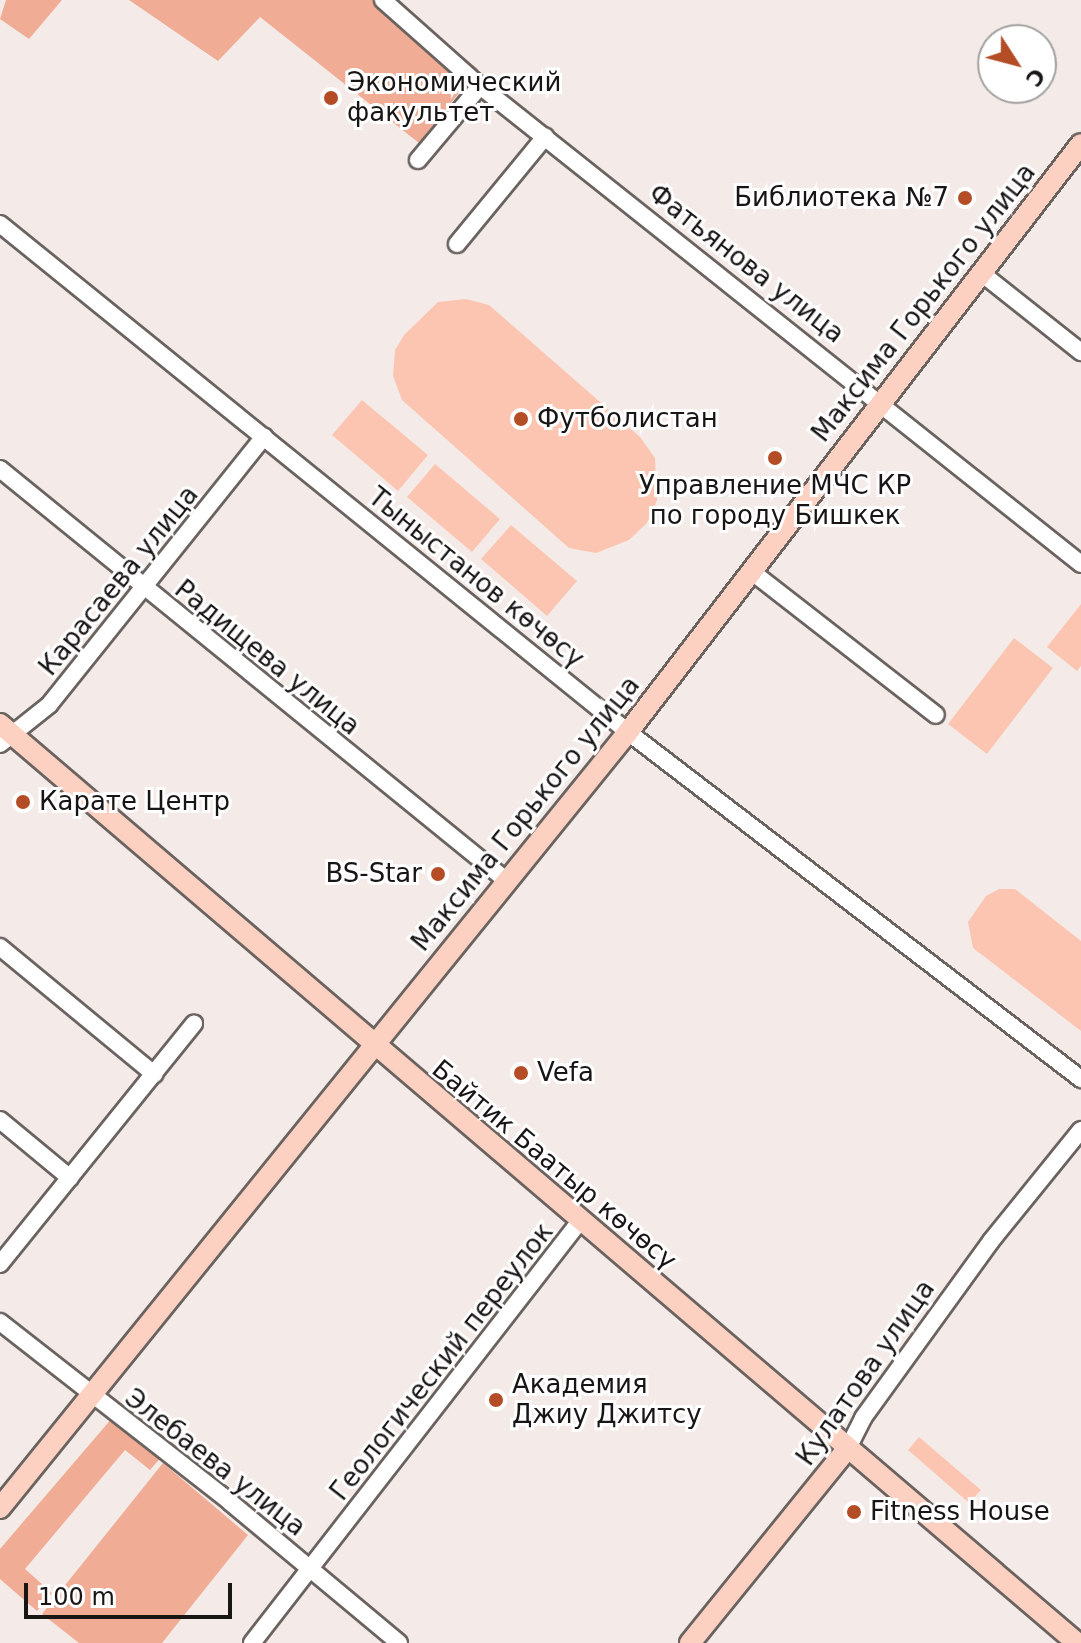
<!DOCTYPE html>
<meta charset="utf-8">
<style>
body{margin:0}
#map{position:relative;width:1081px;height:1643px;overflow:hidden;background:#f4ebe8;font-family:"DejaVu Sans",sans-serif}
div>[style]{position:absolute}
.green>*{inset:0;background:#fcc5b1}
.forest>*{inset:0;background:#f0ac94}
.roads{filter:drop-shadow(2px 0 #6a6360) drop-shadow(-2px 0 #6a6360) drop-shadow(0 2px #6a6360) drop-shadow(0 -2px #6a6360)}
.minor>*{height:16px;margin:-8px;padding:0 8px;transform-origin:8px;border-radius:8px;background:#fff}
.major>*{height:20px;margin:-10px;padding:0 10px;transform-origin:10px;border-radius:10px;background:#fdd1c1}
.dots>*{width:22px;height:22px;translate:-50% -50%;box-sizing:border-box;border:4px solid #fff;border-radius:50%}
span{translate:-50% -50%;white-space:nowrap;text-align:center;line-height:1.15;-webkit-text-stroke:6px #fff;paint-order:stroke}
.poi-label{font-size:26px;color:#181615}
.left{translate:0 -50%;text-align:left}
.right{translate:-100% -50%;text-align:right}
.street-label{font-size:26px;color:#181615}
.north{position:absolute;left:977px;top:24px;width:80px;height:80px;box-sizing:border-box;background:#fff;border:2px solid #a3a2a1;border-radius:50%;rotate:126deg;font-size:22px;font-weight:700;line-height:32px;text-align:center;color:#181615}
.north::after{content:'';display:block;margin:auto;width:28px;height:36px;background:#b44d25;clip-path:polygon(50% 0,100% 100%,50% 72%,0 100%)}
.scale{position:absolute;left:24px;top:1583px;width:208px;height:36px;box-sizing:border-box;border:4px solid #181615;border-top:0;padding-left:10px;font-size:24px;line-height:28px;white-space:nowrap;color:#181615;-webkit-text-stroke:6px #fff;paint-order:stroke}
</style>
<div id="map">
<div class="green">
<div style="clip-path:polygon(466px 299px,489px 305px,640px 437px,655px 458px,657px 500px,647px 523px,629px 540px,596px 553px,569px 548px,402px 400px,393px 376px,395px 350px,404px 335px,438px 302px)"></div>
<div style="clip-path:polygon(362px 400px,428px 455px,398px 491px,332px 435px)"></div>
<div style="clip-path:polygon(435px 464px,500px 519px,472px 552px,407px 497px)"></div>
<div style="clip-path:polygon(511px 525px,577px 581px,547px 616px,481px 559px)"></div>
<div style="clip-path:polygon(1081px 604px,1081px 666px,1077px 671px,1047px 647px)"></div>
<div style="clip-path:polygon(1014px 638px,1053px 668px,987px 754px,948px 724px)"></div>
<div style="clip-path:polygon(999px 889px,1015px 889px,1081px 941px,1081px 1031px,973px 948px,968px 922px,986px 896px)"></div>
<div style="clip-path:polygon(919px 1437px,981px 1490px,969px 1503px,908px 1450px)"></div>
</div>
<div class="forest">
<div style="clip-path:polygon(6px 0,62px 0,29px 39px,0 19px)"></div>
<div style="clip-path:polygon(129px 0,391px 0,478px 69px,419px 143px,260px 17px,218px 61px)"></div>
<div style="clip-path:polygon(113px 1417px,163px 1455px,150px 1470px,125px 1450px,25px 1569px,52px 1593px,37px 1611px,0 1579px,0 1549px)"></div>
<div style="clip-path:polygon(163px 1463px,248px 1535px,162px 1643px,79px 1643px,42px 1614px)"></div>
</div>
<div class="roads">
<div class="minor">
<div style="left:383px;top:0;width:130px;rotate:41.6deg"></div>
<div style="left:480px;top:86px;width:768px;rotate:38.5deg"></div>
<div style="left:418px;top:160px;width:97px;rotate:-50deg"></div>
<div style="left:0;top:224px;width:808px;rotate:38.97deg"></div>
<div style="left:628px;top:732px;width:571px;rotate:37.45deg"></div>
<div style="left:457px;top:244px;width:139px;rotate:-50.6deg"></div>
<div style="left:980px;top:272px;width:129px;rotate:38.4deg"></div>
<div style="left:0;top:469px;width:653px;rotate:39.1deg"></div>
<div style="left:751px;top:571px;width:234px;rotate:37.9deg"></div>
<div style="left:0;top:744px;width:63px;rotate:-38.5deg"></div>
<div style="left:49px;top:705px;width:344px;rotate:-51.3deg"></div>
<div style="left:0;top:947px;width:200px;rotate:39.5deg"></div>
<div style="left:0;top:1120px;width:91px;rotate:39.6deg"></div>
<div style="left:0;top:1264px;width:309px;rotate:-51.1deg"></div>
<div style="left:0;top:1322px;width:292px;rotate:38deg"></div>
<div style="left:230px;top:1502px;width:220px;rotate:39.8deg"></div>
<div style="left:848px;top:1448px;width:34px;rotate:-63deg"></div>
<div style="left:863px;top:1418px;width:218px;rotate:-54.1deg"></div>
<div style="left:991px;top:1241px;width:143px;rotate:-51deg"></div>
<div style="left:252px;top:1643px;width:534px;rotate:-52.14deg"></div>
</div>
<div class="major">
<div style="left:0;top:724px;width:1416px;rotate:40.47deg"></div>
<div style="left:0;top:1508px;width:998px;rotate:-51.02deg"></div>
<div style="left:628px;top:732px;width:742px;rotate:-52.39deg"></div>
<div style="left:690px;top:1643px;width:251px;rotate:-51deg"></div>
</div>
</div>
<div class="dots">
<div style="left:331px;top:98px;background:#b44d25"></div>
<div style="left:965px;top:198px;background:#b44d25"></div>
<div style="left:521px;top:419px;background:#b44d25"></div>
<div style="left:775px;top:458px;background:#b44d25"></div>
<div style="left:23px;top:802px;background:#b44d25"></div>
<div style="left:438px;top:874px;background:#b44d25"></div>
<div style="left:521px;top:1073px;background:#b44d25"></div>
<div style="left:496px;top:1400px;background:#b44d25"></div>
<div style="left:854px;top:1512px;background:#b44d25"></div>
</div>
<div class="poi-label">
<span class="left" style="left:347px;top:98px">Экономический<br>факультет</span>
<span class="right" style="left:949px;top:198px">Библиотека №7</span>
<span class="left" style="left:537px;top:419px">Футболистан</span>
<span style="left:775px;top:501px">Управление МЧС КР<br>по городу Бишкек</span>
<span class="left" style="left:39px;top:802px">Карате Центр</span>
<span class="right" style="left:422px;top:874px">BS-Star</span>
<span class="left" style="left:537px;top:1073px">Vefa</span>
<span class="left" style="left:512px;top:1400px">Академия<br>Джиу Джитсу</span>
<span class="left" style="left:870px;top:1512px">Fitness House</span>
</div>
<div class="street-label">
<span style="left:746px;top:264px;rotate:38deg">Фатьянова улица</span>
<span style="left:924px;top:303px;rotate:-52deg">Максима Горького улица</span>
<span style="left:476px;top:578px;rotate:39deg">Тыныстанов көчөсү</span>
<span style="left:119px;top:581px;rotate:-51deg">Карасаева улица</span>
<span style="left:267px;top:658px;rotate:39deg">Радищева улица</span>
<span style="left:526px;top:814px;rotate:-51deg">Максима Горького улица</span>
<span style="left:554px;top:1165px;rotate:40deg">Байтик Баатыр көчөсү</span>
<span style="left:442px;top:1362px;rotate:-52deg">Геологический переулок</span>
<span style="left:866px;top:1373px;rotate:-55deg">Кулатова улица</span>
<span style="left:215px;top:1463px;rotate:38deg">Элебаева улица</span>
</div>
<div class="north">С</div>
<div class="scale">100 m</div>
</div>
